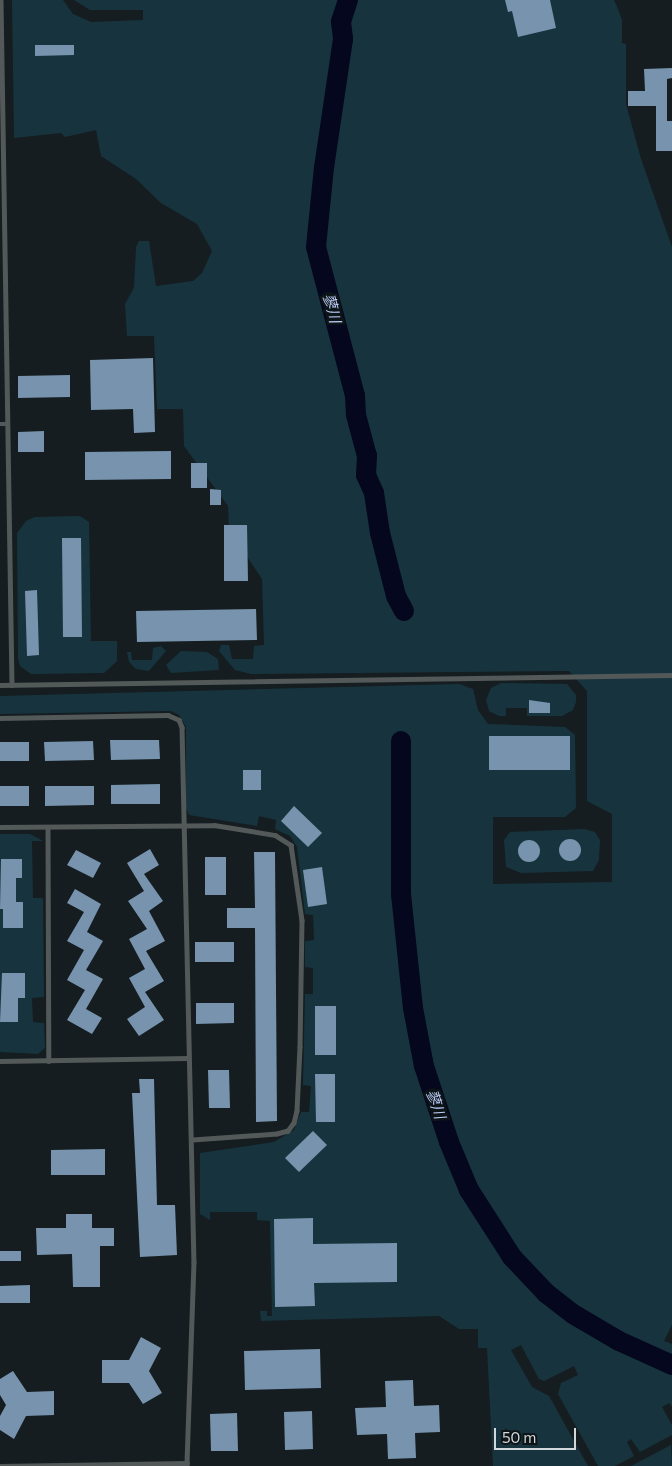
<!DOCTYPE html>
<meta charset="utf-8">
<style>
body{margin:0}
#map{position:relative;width:672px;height:1466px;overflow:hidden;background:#151d20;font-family:Commissioner,"Noto Sans JP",sans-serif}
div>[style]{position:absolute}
.green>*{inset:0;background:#17343e}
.river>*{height:20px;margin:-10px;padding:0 10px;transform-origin:10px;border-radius:10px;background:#04071e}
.building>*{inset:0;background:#7793ad}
.round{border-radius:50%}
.service>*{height:4.5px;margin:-2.25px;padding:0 2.25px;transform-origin:2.25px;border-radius:2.25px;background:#535858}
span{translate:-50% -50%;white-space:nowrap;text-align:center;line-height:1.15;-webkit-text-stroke:5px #0d1417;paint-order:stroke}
.water-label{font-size:15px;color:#becefa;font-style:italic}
.scale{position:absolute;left:494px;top:1428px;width:82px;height:22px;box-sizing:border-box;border:2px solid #d2d8da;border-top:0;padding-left:6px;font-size:15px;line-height:18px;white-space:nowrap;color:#d2d8da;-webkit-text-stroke:4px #0d1417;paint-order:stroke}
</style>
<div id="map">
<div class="green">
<div style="clip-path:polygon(12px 0,63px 0,73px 14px,91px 22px,143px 20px,143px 10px,90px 10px,74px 0,614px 0,618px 9px,622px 20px,622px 43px,626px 44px,626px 104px,641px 159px,672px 247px,672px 1325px,664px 1341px,672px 1344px,672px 1407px,669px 1403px,662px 1407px,672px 1425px,672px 1435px,640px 1452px,631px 1439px,627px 1442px,634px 1456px,615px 1466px,598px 1466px,558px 1394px,561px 1383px,578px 1375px,574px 1366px,544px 1381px,539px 1379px,521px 1345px,511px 1350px,532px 1387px,549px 1396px,588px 1466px,493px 1466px,487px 1348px,478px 1348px,478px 1329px,459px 1329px,439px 1316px,261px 1321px,260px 1311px,267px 1311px,267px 1316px,272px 1316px,270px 1221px,257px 1220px,257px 1212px,210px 1212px,210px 1220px,200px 1214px,200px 1153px,274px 1142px,294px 1130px,301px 1112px,309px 1112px,311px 1086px,303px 1085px,305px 994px,313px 994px,313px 968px,305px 967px,305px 941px,314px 940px,313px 915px,305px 914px,297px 847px,290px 836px,275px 829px,276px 820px,259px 816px,257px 826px,189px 815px,186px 808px,186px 727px,179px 715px,171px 711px,0 714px,0 696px,459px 684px,473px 689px,478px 710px,488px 724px,565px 727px,575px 735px,576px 808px,565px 817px,493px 817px,493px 884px,612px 882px,612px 814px,587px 801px,587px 691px,569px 671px,251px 674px,235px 670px,219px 651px,221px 645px,229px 645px,232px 659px,253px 659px,254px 646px,264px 645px,262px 579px,229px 530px,228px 506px,184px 446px,183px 409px,157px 409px,154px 336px,127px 336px,125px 304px,134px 288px,136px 247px,139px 241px,149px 241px,156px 286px,193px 281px,202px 273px,212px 251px,197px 224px,161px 203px,136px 179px,101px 156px,96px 130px,65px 137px,61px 133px,14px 138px)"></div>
<div style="clip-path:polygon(80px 516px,89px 522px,91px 641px,117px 641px,117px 661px,104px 673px,31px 674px,20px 666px,18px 659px,17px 533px,26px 521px,35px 517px)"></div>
<div style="clip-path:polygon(161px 646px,166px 651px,149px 671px,136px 669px,129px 662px,127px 652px,131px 652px,132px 660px,152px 660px,153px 648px)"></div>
<div style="clip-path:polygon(181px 651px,207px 652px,218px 659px,219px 670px,171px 673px,166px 665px)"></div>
<div style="clip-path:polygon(501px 683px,567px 684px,576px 695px,576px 702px,573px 710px,562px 716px,527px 716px,527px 708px,506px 708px,506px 716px,499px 716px,489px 711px,486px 700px,491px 688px)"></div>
<div style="clip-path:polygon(584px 829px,595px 832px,600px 840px,599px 860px,593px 871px,521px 873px,506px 867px,504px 840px,510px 832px)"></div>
<div style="clip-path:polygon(0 834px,30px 834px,43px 841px,32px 841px,33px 898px,43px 898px,44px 997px,32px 998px,33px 1022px,44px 1023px,45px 1048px,38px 1054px,0 1052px)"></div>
<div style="clip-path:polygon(671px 1445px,672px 1466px,631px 1466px)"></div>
</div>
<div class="river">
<div style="left:348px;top:0;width:23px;rotate:108deg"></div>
<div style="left:341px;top:22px;width:17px;rotate:83deg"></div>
<div style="left:343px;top:39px;width:129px;rotate:98.4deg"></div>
<div style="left:324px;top:167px;width:80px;rotate:95.7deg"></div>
<div style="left:316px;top:247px;width:154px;rotate:75.3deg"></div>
<div style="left:355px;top:396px;width:19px;rotate:87deg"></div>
<div style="left:356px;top:415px;width:42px;rotate:75deg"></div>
<div style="left:367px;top:456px;width:19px;rotate:93deg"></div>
<div style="left:366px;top:475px;width:20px;rotate:66deg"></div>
<div style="left:374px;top:493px;width:40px;rotate:81.5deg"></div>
<div style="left:380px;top:533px;width:65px;rotate:75.7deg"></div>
<div style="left:396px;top:596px;width:17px;rotate:62deg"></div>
<div style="left:401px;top:741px;width:153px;rotate:90deg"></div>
<div style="left:401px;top:894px;width:115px;rotate:84deg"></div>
<div style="left:413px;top:1008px;width:59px;rotate:79.3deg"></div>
<div style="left:424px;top:1066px;width:80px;rotate:71.8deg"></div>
<div style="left:449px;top:1142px;width:52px;rotate:67.4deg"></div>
<div style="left:469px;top:1190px;width:80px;rotate:57.3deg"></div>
<div style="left:512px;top:1257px;width:50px;rotate:46.6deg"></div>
<div style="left:546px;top:1293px;width:34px;rotate:38deg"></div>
<div style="left:573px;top:1314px;width:53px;rotate:30.4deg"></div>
<div style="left:619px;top:1341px;width:58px;rotate:24.4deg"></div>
</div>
<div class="building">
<div style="clip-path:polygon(505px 0,550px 0,556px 28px,518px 37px,512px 11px,508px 12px)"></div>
<div style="clip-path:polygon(35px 45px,74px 45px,74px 55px,35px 56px)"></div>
<div style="clip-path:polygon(672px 68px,672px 78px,667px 79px,667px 121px,672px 121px,672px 151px,656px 151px,656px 106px,628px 106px,628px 91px,645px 91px,644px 69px)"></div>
<div style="clip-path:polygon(153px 358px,155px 432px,134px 433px,133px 409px,91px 410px,90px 360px)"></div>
<div style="clip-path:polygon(70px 375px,70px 397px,18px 398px,18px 376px)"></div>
<div style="clip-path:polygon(44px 431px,44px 452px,18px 452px,18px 432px)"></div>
<div style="clip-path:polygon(171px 451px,171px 479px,85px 480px,85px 452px)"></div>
<div style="clip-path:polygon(191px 463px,207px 463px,207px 488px,191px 488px)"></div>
<div style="clip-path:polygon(210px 489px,221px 490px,221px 505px,210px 505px)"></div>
<div style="clip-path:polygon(224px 525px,247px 525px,248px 581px,224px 581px)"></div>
<div style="clip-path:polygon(62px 538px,81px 538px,82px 637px,63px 637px)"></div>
<div style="clip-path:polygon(37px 590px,39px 655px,27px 656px,25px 591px)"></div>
<div style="clip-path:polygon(256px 609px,257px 640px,137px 642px,136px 611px)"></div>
<div style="clip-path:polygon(529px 700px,550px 703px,550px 713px,529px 713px)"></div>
<div style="clip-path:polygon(489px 736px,570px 736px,570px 770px,489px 770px)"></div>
<div style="clip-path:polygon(110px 740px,159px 740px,160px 759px,111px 760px)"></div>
<div style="clip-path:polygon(93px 741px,94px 760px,45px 761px,44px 742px)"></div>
<div style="clip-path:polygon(0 742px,29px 742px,29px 761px,0 761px)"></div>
<div style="clip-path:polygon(243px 770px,261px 770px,261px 790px,243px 790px)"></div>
<div style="clip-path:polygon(160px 784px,160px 804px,111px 804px,111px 785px)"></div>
<div style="clip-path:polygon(0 786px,29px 786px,29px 806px,0 806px)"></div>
<div style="clip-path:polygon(45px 786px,94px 786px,94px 805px,45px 806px)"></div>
<div style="clip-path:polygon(294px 806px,322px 833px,308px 847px,281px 821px)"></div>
<div class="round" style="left:559px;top:839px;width:22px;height:22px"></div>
<div class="round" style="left:518px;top:840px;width:22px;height:22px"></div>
<div style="clip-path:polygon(150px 849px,159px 865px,144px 874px,163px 901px,149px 911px,165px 941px,146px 951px,164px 981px,145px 992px,164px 1020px,139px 1036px,127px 1019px,145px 1007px,129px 978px,145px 969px,129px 939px,147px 929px,128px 901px,144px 891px,127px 863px)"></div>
<div style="clip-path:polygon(76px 850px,101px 863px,93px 878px,67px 865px)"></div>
<div style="clip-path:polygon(254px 852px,275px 852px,277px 1121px,256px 1122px,255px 928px,227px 928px,227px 908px,255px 908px)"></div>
<div style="clip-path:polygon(205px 857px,226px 857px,226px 895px,205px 895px)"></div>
<div style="clip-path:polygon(1px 859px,22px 859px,22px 878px,16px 878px,16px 902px,23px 902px,23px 928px,3px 928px,3px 909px,0 909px)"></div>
<div style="clip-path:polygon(322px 867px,327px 904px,308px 907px,303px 870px)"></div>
<div style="clip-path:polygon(75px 889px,101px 904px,87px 932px,103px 941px,86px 970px,103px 979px,86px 1009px,102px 1018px,92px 1034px,67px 1020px,85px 990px,67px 980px,84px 950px,67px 941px,84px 912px,67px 903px)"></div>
<div style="clip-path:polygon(195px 942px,234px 942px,234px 962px,195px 962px)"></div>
<div style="clip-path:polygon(2px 973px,25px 973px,25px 998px,18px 998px,18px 1022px,0 1022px)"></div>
<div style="clip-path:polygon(196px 1003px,234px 1003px,234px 1023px,196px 1024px)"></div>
<div style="clip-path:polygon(315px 1006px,336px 1006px,336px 1055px,315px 1055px)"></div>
<div style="clip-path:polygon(208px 1070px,229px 1070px,230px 1108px,209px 1108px)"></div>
<div style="clip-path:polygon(315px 1074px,335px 1074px,335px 1122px,316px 1122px)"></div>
<div style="clip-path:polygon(139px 1079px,154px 1079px,157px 1205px,175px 1205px,177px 1255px,140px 1257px,132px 1093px,140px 1093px)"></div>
<div style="clip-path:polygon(313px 1131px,327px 1145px,299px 1172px,285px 1158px)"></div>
<div style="clip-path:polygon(105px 1149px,105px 1175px,51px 1175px,51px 1150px)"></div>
<div style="clip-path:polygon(66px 1214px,92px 1214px,92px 1228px,114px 1228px,114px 1246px,100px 1246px,100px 1287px,73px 1287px,72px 1254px,37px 1255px,36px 1228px,66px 1228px)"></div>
<div style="clip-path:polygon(313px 1218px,313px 1244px,397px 1243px,397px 1282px,314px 1283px,315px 1306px,275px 1307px,274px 1219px)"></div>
<div style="clip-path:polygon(0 1251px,21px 1251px,21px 1261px,0 1261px)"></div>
<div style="clip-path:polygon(30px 1285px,30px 1303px,0 1303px,0 1286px)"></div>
<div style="clip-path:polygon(141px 1337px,161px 1348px,149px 1371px,162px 1393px,143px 1404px,129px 1383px,102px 1383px,102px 1360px,129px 1360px)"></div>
<div style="clip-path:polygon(320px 1349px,321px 1388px,245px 1390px,244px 1351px)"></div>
<div style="clip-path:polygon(13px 1371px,27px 1392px,54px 1391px,54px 1415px,26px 1416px,14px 1439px,0 1430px,0 1416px,6px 1405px,0 1395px,0 1379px)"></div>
<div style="clip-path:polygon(413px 1380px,414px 1406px,439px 1405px,440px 1432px,415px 1433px,416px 1458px,388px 1459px,387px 1434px,357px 1435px,355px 1408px,386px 1407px,385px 1381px)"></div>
<div style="clip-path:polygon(312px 1411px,313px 1449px,285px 1450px,284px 1412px)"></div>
<div style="clip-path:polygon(237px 1413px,238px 1451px,211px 1451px,210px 1414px)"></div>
</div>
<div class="service">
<div style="left:1px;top:0;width:685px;rotate:89.08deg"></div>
<div style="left:0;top:424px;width:8px"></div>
<div style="left:0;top:685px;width:672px;rotate:-0.85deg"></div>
<div style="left:0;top:718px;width:168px;rotate:-1deg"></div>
<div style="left:168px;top:715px;width:12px;rotate:24deg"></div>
<div style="left:179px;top:720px;width:8px;rotate:67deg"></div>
<div style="left:182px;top:727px;width:535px;rotate:88.72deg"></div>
<div style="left:194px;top:1262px;width:204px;rotate:92deg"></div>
<div style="left:0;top:827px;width:214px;rotate:-0.5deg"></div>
<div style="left:214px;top:825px;width:62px;rotate:9.3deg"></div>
<div style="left:275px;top:835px;width:19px;rotate:32deg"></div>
<div style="left:291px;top:845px;width:76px;rotate:81.7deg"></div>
<div style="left:302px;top:920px;width:127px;rotate:90.9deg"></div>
<div style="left:300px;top:1047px;width:64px;rotate:92.7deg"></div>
<div style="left:297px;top:1111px;width:12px;rotate:104deg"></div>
<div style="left:294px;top:1123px;width:10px;rotate:127deg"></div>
<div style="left:288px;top:1131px;width:11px;rotate:165deg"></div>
<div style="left:277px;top:1134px;width:84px;rotate:175.9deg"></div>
<div style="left:48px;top:827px;width:234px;rotate:89.8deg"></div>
<div style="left:0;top:1061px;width:188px;rotate:-0.9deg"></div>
<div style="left:0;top:1466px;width:187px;rotate:-0.9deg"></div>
</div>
<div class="water-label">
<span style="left:332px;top:308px;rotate:75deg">蓼川</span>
<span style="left:436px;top:1104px;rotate:72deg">蓼川</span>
</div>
<div class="scale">50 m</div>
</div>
